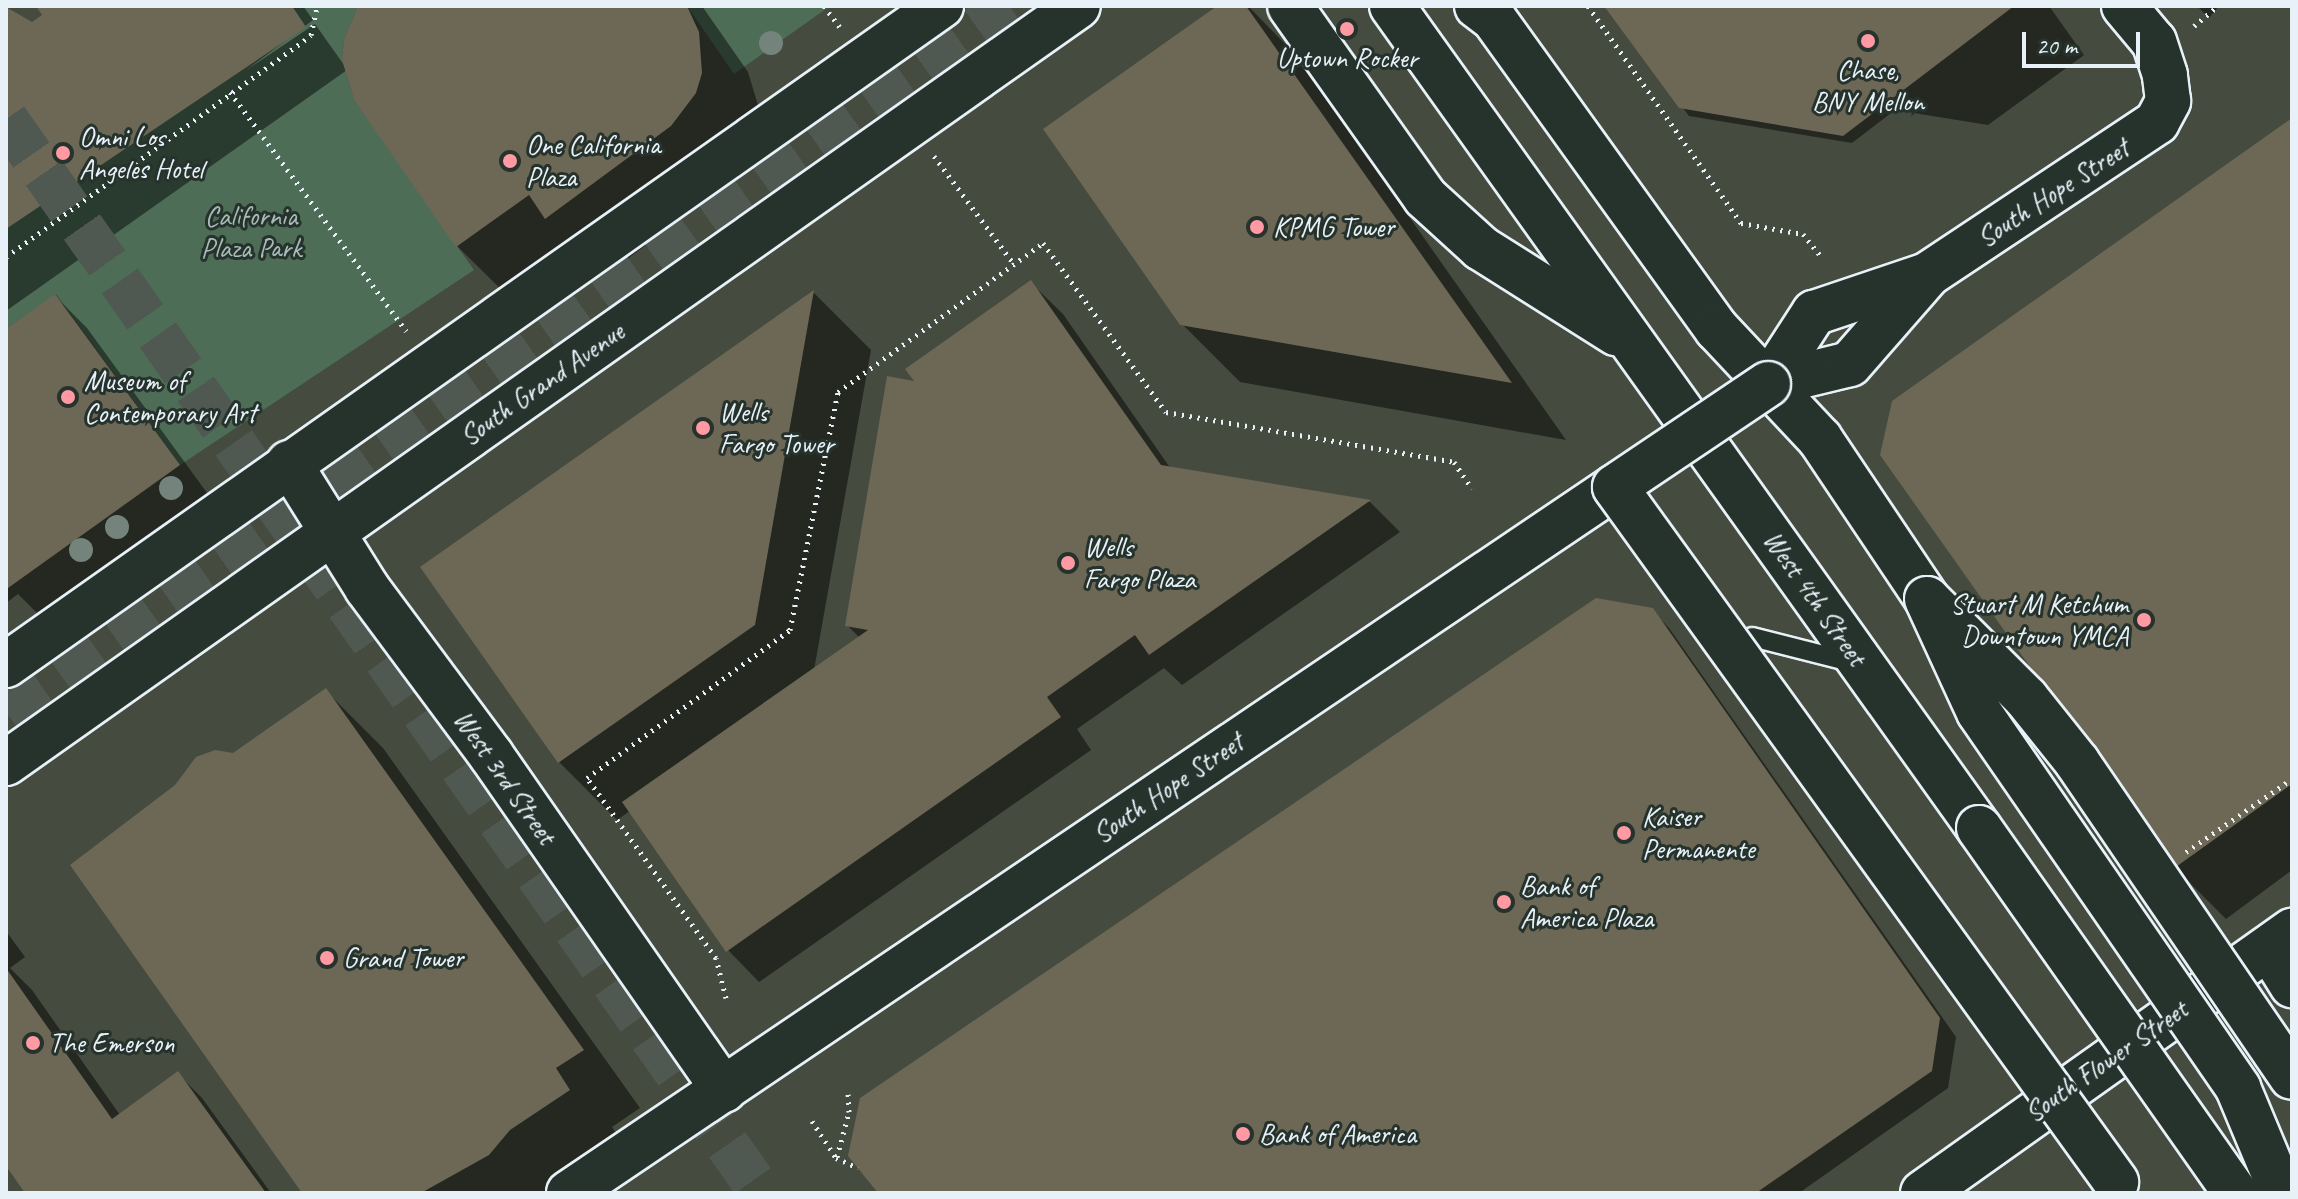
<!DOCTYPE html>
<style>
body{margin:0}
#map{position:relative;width:2298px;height:1199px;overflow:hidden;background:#343e35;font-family:Caveat,sans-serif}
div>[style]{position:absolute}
.built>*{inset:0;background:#454b3f}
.green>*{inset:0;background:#4e6d57}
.shadow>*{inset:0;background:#0007}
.building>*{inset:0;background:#6d6855}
.secondary-tunnel>*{height:44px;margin-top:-22px;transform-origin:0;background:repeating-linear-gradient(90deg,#4f5952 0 44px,transparent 0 66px)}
.primary-tunnel>*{height:44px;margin-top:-22px;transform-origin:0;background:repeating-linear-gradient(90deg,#4f5952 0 44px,transparent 0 66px)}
.path>*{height:5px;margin-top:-2.5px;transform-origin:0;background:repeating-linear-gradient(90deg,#e8f1f8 0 2px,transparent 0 8px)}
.roads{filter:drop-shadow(2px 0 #e8f1f8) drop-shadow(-2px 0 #e8f1f8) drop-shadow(0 2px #e8f1f8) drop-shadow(0 -2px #e8f1f8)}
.lane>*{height:18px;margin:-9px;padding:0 9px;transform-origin:9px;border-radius:9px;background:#26332d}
.secondary>*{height:44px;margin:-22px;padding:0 22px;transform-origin:22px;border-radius:22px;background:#26332d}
.primary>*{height:44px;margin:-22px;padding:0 22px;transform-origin:22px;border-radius:22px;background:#26332d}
.bridges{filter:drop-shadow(2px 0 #e8f1f8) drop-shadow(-2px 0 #e8f1f8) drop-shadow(0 2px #e8f1f8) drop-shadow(0 -2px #e8f1f8)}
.secondary-bridge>*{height:44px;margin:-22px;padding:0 22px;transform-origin:22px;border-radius:22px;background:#26332d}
.primary-bridge>*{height:44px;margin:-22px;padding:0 22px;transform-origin:22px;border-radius:22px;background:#26332d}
.trees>*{width:24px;height:24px;margin:-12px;border-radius:50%;background:#75837d}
.dots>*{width:22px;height:22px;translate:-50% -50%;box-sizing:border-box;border:4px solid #26332d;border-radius:50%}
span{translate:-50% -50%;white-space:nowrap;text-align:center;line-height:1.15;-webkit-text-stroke:6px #26332d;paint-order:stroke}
.poi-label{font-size:28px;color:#e8f1f8}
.left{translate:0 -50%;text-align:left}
.right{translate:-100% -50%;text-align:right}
.street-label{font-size:28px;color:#e8f1f8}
.park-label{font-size:28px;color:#aabcb8}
.frame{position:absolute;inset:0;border:8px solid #e8f1f8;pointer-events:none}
.scale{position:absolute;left:2022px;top:32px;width:118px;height:36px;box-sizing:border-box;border:4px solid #e8f1f8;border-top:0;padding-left:10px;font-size:24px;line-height:28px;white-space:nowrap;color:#e8f1f8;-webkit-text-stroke:6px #26332d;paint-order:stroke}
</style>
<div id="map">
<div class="built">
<div style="clip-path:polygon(6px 6px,2292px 6px,2292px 1193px,6px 1193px)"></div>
</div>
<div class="green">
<div style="clip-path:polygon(240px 6px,358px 6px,344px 39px,342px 60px,354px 100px,474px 270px,180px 465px,56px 294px,6px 329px,6px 214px)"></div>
<div style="clip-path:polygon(687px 6px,830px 6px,734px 74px)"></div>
</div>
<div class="shadow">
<div style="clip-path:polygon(37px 6px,303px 6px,313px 20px,245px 71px,315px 24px,344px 65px,352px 20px,363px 6px,702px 6px,748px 72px,760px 112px,753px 151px,729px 184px,604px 276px,583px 255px,515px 303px,457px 246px,347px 70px,6px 311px,6px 10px,32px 24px,44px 16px)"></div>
<div style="clip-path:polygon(1221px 6px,1248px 6px,1294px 53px,1566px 440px,1240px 382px,1182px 324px)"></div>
<div style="clip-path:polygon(1606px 6px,2049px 6px,2084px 55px,1988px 125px,1895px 110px,1852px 143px,1689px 116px)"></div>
<div style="clip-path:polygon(2197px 6px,2219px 6px,2209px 18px)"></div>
<div style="clip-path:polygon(2292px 121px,2292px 870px,2226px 919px,2175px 868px)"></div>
<div style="clip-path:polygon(1031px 283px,1063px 314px,1171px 469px,1370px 502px,1400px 532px,1182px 685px,1164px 668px,1077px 729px,1091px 750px,759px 982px,728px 950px,630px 811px,617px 820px,559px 762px,813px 292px,871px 350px,814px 670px,860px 638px,847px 625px,919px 384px)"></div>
<div style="clip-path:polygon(55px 296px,87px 328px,210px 497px,42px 618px,18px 594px,6px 603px,6px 332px)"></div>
<div style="clip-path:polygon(1652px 610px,1669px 628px,1956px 1037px,1948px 1088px,1799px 1193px,878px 1193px,850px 1156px)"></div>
<div style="clip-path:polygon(326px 691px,383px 748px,640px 1108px,612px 1127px,626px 1148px,563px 1193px,305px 1193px,234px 755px)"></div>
<div style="clip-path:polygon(6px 931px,25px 957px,10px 968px,32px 990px,120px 1115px,178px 1074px,202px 1098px,271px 1193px,27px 1193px,6px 1163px)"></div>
</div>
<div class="building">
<div style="clip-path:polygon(36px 6px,292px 6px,306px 27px,6px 229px,6px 7px,32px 22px,42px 15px)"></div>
<div style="clip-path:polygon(358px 6px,687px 6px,699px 32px,702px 73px,696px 93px,671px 126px,545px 219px,529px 195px,456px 247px,354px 100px,342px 60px,344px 39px)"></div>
<div style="clip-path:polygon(1217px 6px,1246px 6px,1512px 383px,1180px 325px,1043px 129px)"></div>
<div style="clip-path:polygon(1604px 6px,2014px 6px,1843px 136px,1679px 108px)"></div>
<div style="clip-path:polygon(2292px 118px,2292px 784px,2173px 869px,1880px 455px,1892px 401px)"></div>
<div style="clip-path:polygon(1031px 280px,1161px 465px,1371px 500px,1149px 655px,1135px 635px,1047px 697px,1061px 717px,726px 952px,622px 802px,868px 630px,845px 626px,887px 376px,914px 381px,905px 369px)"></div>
<div style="clip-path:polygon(814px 290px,755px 625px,558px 763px,420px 567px)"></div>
<div style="clip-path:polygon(55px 294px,180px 465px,8px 588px,6px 329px)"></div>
<div style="clip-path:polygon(1596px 598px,1653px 608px,1940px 1018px,1932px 1071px,1756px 1193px,878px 1193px,848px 1156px,860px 1098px)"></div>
<div style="clip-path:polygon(326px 688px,584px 1050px,556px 1068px,570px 1090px,510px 1130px,489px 1155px,421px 1193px,302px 1193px,70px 865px,175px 785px,196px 757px,215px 750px,233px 753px)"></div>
<div style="clip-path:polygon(6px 968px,112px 1119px,178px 1071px,266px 1193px,25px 1193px,6px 1166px)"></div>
</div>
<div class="secondary-tunnel">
<div style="left:6px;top:712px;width:1227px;rotate:-35.14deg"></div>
</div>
<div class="primary-tunnel">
<div style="left:6px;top:119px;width:1313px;rotate:54.89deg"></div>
</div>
<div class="path">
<div style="left:824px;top:6px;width:26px;rotate:53deg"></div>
<div style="left:1588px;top:6px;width:266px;rotate:54.8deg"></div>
<div style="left:1741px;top:223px;width:63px;rotate:10.1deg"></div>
<div style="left:1803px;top:234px;width:27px;rotate:51deg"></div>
<div style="left:2194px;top:26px;width:31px;rotate:-40deg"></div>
<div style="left:230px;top:92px;width:297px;rotate:53.6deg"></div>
<div style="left:934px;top:156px;width:134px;rotate:53.5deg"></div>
<div style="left:6px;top:257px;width:377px;rotate:-36deg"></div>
<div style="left:311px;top:35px;width:30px;rotate:-78deg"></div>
<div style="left:2186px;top:852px;width:129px;rotate:-34.6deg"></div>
<div style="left:726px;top:998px;width:41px;rotate:-104deg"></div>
<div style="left:716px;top:958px;width:221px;rotate:-125.6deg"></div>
<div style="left:587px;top:778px;width:251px;rotate:-36.1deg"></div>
<div style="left:790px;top:630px;width:243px;rotate:-78.6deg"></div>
<div style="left:838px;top:392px;width:253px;rotate:-36deg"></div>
<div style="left:1043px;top:243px;width:209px;rotate:54deg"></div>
<div style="left:1166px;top:412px;width:292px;rotate:9.8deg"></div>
<div style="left:1454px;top:462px;width:32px;rotate:56deg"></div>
<div style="left:812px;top:1121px;width:44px;rotate:57deg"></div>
<div style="left:836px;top:1158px;width:24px;rotate:24deg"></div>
<div style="left:837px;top:1157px;width:47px;rotate:-75.1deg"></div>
<div style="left:849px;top:1112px;width:18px;rotate:-93deg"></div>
</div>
<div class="roads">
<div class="lane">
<div style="left:1752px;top:637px;width:102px;rotate:14.2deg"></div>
</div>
<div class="secondary">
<div style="left:1477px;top:6px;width:21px;rotate:37deg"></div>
<div style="left:1494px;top:19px;width:382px;rotate:54.3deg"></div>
<div style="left:1717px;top:329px;width:151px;rotate:46.9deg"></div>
<div style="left:1820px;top:439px;width:192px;rotate:56.2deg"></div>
<div style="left:1768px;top:384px;width:85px;rotate:-57.1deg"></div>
<div style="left:1814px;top:313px;width:119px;rotate:-18.6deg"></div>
<div style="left:1927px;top:275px;width:276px;rotate:-33.6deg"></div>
<div style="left:2157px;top:122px;width:24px;rotate:-62deg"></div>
<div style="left:2168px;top:101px;width:26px;rotate:-97deg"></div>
<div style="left:2165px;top:75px;width:35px;rotate:-108deg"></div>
<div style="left:2154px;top:42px;width:47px;rotate:-129.8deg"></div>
<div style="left:1768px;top:384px;width:84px;rotate:-13.7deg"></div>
<div style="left:1850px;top:364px;width:116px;rotate:-48.9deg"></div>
<div style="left:289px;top:463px;width:147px;rotate:58deg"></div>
<div style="left:367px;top:588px;width:208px;rotate:53.4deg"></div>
<div style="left:491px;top:755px;width:408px;rotate:55.2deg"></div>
<div style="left:569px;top:1193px;width:1262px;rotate:-34.02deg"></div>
<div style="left:1923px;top:1193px;width:453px;rotate:-35.4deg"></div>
</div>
<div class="primary">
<div style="left:1290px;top:6px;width:234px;rotate:54.7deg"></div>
<div style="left:1425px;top:197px;width:76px;rotate:42.3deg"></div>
<div style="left:1481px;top:248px;width:160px;rotate:32.2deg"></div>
<div style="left:1392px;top:6px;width:1010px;rotate:54.47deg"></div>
<div style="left:6px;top:665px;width:1144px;rotate:-35.18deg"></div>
<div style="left:6px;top:763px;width:1312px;rotate:-35.23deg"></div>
<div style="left:2269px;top:948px;width:44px;rotate:58.1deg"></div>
</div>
</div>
<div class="bridges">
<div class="secondary-bridge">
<div style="left:1768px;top:384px;width:184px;rotate:146.1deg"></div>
<div style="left:1615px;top:487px;width:857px;rotate:54.21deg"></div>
<div style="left:1928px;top:600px;width:139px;rotate:45deg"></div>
<div style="left:2026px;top:698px;width:82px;rotate:51.4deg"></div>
<div style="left:2077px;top:762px;width:381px;rotate:55.7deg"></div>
</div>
<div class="primary-bridge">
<div style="left:1927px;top:599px;width:124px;rotate:65.3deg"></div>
<div style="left:1979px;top:712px;width:457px;rotate:55.4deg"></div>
<div style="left:2238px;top:1088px;width:114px;rotate:67.3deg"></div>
<div style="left:1979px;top:828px;width:446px;rotate:54.9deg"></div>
</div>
</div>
<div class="trees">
<div style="left:771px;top:43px"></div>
<div style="left:171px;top:488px"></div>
<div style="left:117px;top:527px"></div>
<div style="left:81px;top:550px"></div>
</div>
<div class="dots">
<div style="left:1347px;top:29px;background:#ff9aa2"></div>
<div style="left:1868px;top:41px;background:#ff9aa2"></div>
<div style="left:63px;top:153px;background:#ff9aa2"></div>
<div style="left:510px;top:161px;background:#ff9aa2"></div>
<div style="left:1257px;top:227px;background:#ff9aa2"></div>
<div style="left:68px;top:397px;background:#ff9aa2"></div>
<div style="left:703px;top:428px;background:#ff9aa2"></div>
<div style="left:1068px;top:563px;background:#ff9aa2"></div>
<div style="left:2144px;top:620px;background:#ff9aa2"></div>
<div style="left:1624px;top:833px;background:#ff9aa2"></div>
<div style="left:1504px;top:902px;background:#ff9aa2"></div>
<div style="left:327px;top:958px;background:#ff9aa2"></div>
<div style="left:33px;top:1043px;background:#ff9aa2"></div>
<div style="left:1243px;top:1134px;background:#ff9aa2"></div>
</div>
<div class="poi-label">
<span style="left:1347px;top:58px">Uptown Rocker</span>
<span style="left:1868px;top:86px">Chase,<br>BNY Mellon</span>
<span class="left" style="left:79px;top:153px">Omni Los<br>Angeles Hotel</span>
<span class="left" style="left:526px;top:161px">One California<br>Plaza</span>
<span class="left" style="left:1273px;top:227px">KPMG Tower</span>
<span class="left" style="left:84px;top:397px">Museum of<br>Contemporary Art</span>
<span class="left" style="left:719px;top:428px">Wells<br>Fargo Tower</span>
<span class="left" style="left:1084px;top:563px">Wells<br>Fargo Plaza</span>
<span class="right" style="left:2128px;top:620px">Stuart M Ketchum<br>Downtown YMCA</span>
<span class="left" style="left:1642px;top:833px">Kaiser<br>Permanente</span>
<span class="left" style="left:1520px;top:902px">Bank of<br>America Plaza</span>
<span class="left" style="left:343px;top:958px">Grand Tower</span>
<span class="left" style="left:49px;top:1043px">The Emerson</span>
<span class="left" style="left:1259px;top:1134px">Bank of America</span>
</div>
<div class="street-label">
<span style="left:2053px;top:193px;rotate:-33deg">South Hope Street</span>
<span style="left:542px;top:384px;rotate:-35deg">South Grand Avenue</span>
<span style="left:1815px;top:598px;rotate:55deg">West 4th Street</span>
<span style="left:505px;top:777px;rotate:55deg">West 3rd Street</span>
<span style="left:1168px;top:788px;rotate:-34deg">South Hope Street</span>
<span style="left:2106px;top:1061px;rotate:-35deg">South Flower Street</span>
</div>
<div class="park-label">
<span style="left:251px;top:232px">California<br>Plaza Park</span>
</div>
<div class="frame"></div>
<div class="scale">20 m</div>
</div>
